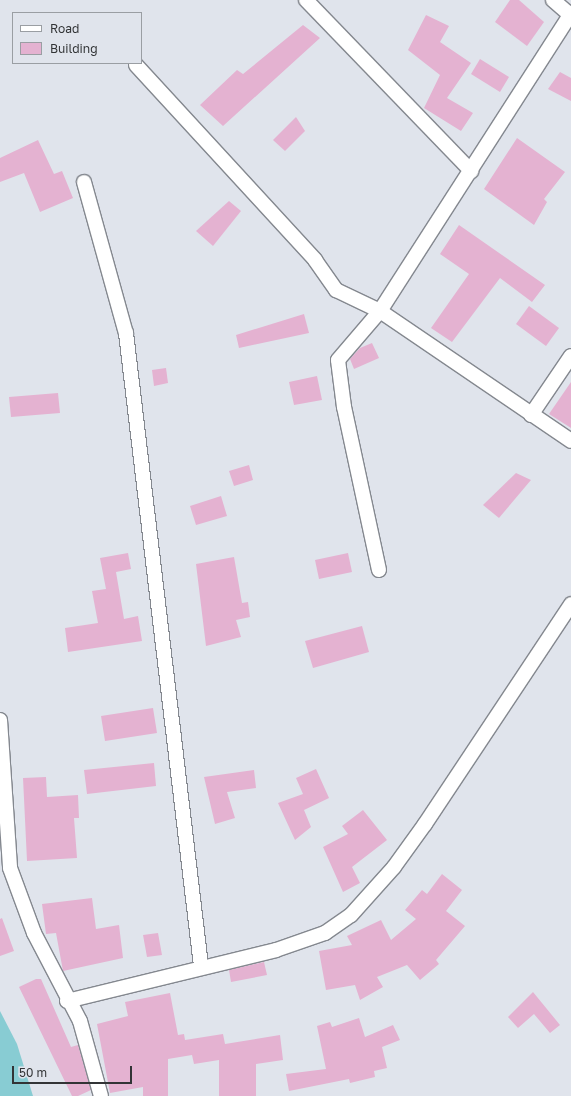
<!DOCTYPE html>
<style>
body{margin:0}
#map{position:relative;width:571px;height:1096px;overflow:hidden;background:#e0e4ec;font-family:"Golos Text",sans-serif}
div>[style]{position:absolute}
.water>*{inset:0;background:#88ccd3}
.building>*{inset:0;background:#e4b2d1}
.roads{filter:drop-shadow(1px 0 #84888f) drop-shadow(-1px 0 #84888f) drop-shadow(0 1px #84888f) drop-shadow(0 -1px #84888f)}
.minor>*{height:14px;margin:-7px;padding:0 7px;transform-origin:7px;border-radius:7px;background:#fff}
span{translate:-50% -50%;white-space:nowrap;text-align:center;line-height:1.15;-webkit-text-stroke:3px #e0e4ec;paint-order:stroke}
.legend{position:absolute;left:12px;top:12px;width:130px;height:52px;box-sizing:border-box;background:#e0e4ec;border:1px solid #9a9ea3;margin:0;padding:5px 7px;list-style:none;font-size:12px;color:#323436}
.legend li{display:flex;align-items:center;gap:8px;height:20px}
.legend b{width:20px;border:1px solid #9a9ea3}
.scale{position:absolute;left:12px;top:1066px;width:120px;height:18px;box-sizing:border-box;border:2px solid #323436;border-top:0;padding-left:5px;font-size:12px;line-height:14px;white-space:nowrap;color:#323436;-webkit-text-stroke:3px #e0e4ec;paint-order:stroke}
</style>
<div id="map">
<div class="water">
<div style="clip-path:polygon(0 1011px,17px 1044px,33px 1096px,0 1096px)"></div>
</div>
<div class="building">
<div style="clip-path:polygon(510px 0,519px 0,544px 22px,527px 46px,495px 22px)"></div>
<div style="clip-path:polygon(426px 15px,449px 26px,440px 42px,471px 63px,447px 98px,473px 113px,461px 131px,424px 108px,440px 75px,408px 50px)"></div>
<div style="clip-path:polygon(303px 25px,320px 38px,223px 126px,200px 105px,237px 70px,243px 74px)"></div>
<div style="clip-path:polygon(480px 59px,509px 77px,500px 92px,471px 74px)"></div>
<div style="clip-path:polygon(560px 72px,571px 78px,571px 101px,548px 89px)"></div>
<div style="clip-path:polygon(296px 117px,305px 131px,285px 151px,273px 140px)"></div>
<div style="clip-path:polygon(517px 138px,565px 172px,544px 199px,547px 202px,534px 225px,484px 189px)"></div>
<div style="clip-path:polygon(38px 140px,54px 174px,62px 171px,73px 198px,40px 212px,24px 173px,0 182px,0 158px)"></div>
<div style="clip-path:polygon(229px 201px,241px 211px,213px 246px,196px 231px)"></div>
<div style="clip-path:polygon(459px 225px,545px 285px,532px 302px,500px 278px,452px 342px,431px 328px,469px 274px,440px 254px)"></div>
<div style="clip-path:polygon(529px 306px,559px 328px,546px 346px,516px 324px)"></div>
<div style="clip-path:polygon(304px 314px,309px 333px,239px 348px,236px 335px)"></div>
<div style="clip-path:polygon(372px 343px,379px 358px,354px 369px,350px 359px,360px 348px)"></div>
<div style="clip-path:polygon(166px 368px,168px 383px,154px 386px,152px 370px)"></div>
<div style="clip-path:polygon(317px 376px,322px 400px,294px 405px,289px 382px)"></div>
<div style="clip-path:polygon(571px 382px,571px 428px,549px 414px)"></div>
<div style="clip-path:polygon(58px 393px,60px 413px,11px 417px,9px 397px)"></div>
<div style="clip-path:polygon(249px 465px,253px 480px,234px 486px,229px 471px)"></div>
<div style="clip-path:polygon(516px 473px,531px 480px,499px 518px,483px 505px)"></div>
<div style="clip-path:polygon(221px 496px,227px 516px,196px 525px,190px 506px)"></div>
<div style="clip-path:polygon(128px 553px,131px 569px,116px 572px,124px 619px,138px 616px,142px 641px,68px 652px,65px 628px,98px 623px,92px 591px,106px 589px,100px 558px)"></div>
<div style="clip-path:polygon(348px 553px,352px 572px,319px 579px,315px 560px)"></div>
<div style="clip-path:polygon(234px 557px,242px 603px,248px 602px,250px 617px,236px 620px,241px 637px,206px 646px,196px 564px)"></div>
<div style="clip-path:polygon(362px 626px,369px 652px,313px 668px,305px 641px)"></div>
<div style="clip-path:polygon(153px 708px,157px 733px,105px 741px,101px 716px)"></div>
<div style="clip-path:polygon(154px 763px,156px 786px,87px 794px,84px 770px)"></div>
<div style="clip-path:polygon(316px 769px,329px 798px,304px 810px,311px 827px,295px 840px,278px 803px,303px 794px,296px 778px)"></div>
<div style="clip-path:polygon(254px 770px,256px 788px,227px 792px,235px 818px,215px 824px,204px 777px)"></div>
<div style="clip-path:polygon(46px 777px,47px 797px,78px 795px,79px 818px,74px 818px,77px 858px,27px 861px,23px 778px)"></div>
<div style="clip-path:polygon(363px 810px,387px 840px,352px 867px,360px 883px,343px 892px,323px 847px,348px 834px,342px 826px)"></div>
<div style="clip-path:polygon(442px 874px,462px 890px,446px 911px,465px 926px,436px 960px,439px 964px,420px 980px,407px 965px,377px 977px,383px 987px,360px 1000px,355px 985px,326px 990px,319px 951px,352px 945px,347px 936px,381px 920px,391px 940px,416px 919px,405px 910px,422px 890px,427px 894px)"></div>
<div style="clip-path:polygon(92px 898px,96px 929px,119px 925px,123px 958px,63px 971px,56px 933px,46px 934px,42px 904px)"></div>
<div style="clip-path:polygon(2px 918px,14px 951px,0 956px,0 919px)"></div>
<div style="clip-path:polygon(158px 933px,162px 955px,147px 957px,143px 935px)"></div>
<div style="clip-path:polygon(264px 962px,267px 975px,231px 982px,229px 970px)"></div>
<div style="clip-path:polygon(36px 979px,41px 979px,71px 1047px,78px 1045px,91px 1090px,78px 1096px,72px 1096px,19px 987px)"></div>
<div style="clip-path:polygon(533px 992px,560px 1025px,550px 1033px,534px 1014px,518px 1028px,508px 1017px)"></div>
<div style="clip-path:polygon(170px 993px,178px 1035px,184px 1034px,185px 1040px,223px 1034px,225px 1044px,280px 1035px,283px 1060px,256px 1064px,256px 1096px,219px 1096px,219px 1060px,194px 1064px,192px 1055px,168px 1059px,168px 1096px,143px 1096px,143px 1087px,110px 1093px,97px 1024px,128px 1016px,125px 1002px)"></div>
<div style="clip-path:polygon(359px 1018px,365px 1037px,393px 1025px,400px 1040px,382px 1047px,387px 1068px,374px 1071px,375px 1077px,350px 1083px,349px 1079px,289px 1091px,286px 1074px,326px 1069px,317px 1026px,330px 1022px,332px 1027px)"></div>
</div>
<div class="roads">
<div class="minor">
<div style="left:306px;top:0;width:238px;rotate:46deg"></div>
<div style="left:553px;top:0;width:23px;rotate:41deg"></div>
<div style="left:136px;top:65px;width:265px;rotate:47.4deg"></div>
<div style="left:315px;top:260px;width:37px;rotate:55deg"></div>
<div style="left:336px;top:290px;width:49px;rotate:25.5deg"></div>
<div style="left:380px;top:311px;width:231px;rotate:34.2deg"></div>
<div style="left:84px;top:182px;width:157px;rotate:74.5deg"></div>
<div style="left:126px;top:333px;width:637px;rotate:83.24deg"></div>
<div style="left:531px;top:415px;width:71px;rotate:-55.9deg"></div>
<div style="left:379px;top:570px;width:167px;rotate:-102.1deg"></div>
<div style="left:344px;top:407px;width:47px;rotate:-97.3deg"></div>
<div style="left:338px;top:360px;width:65px;rotate:-49.4deg"></div>
<div style="left:380px;top:311px;width:354px;rotate:-57.3deg"></div>
<div style="left:0;top:720px;width:148px;rotate:86.1deg"></div>
<div style="left:10px;top:868px;width:69px;rotate:69.7deg"></div>
<div style="left:34px;top:933px;width:99px;rotate:62.4deg"></div>
<div style="left:80px;top:1021px;width:78px;rotate:74.4deg"></div>
<div style="left:67px;top:1001px;width:215px;rotate:-13.7deg"></div>
<div style="left:276px;top:950px;width:52px;rotate:-19.1deg"></div>
<div style="left:325px;top:933px;width:32px;rotate:-35deg"></div>
<div style="left:351px;top:915px;width:64px;rotate:-48.1deg"></div>
<div style="left:394px;top:867px;width:53px;rotate:-54.2deg"></div>
<div style="left:425px;top:824px;width:264px;rotate:-56.4deg"></div>
</div>
</div>
<ul class="legend">
<li><b style="height:5px;background:#fff"></b>Road</li>
<li><b style="height:11px;background:#e4b2d1"></b>Building</li>
</ul>
<div class="scale">50 m</div>
</div>
